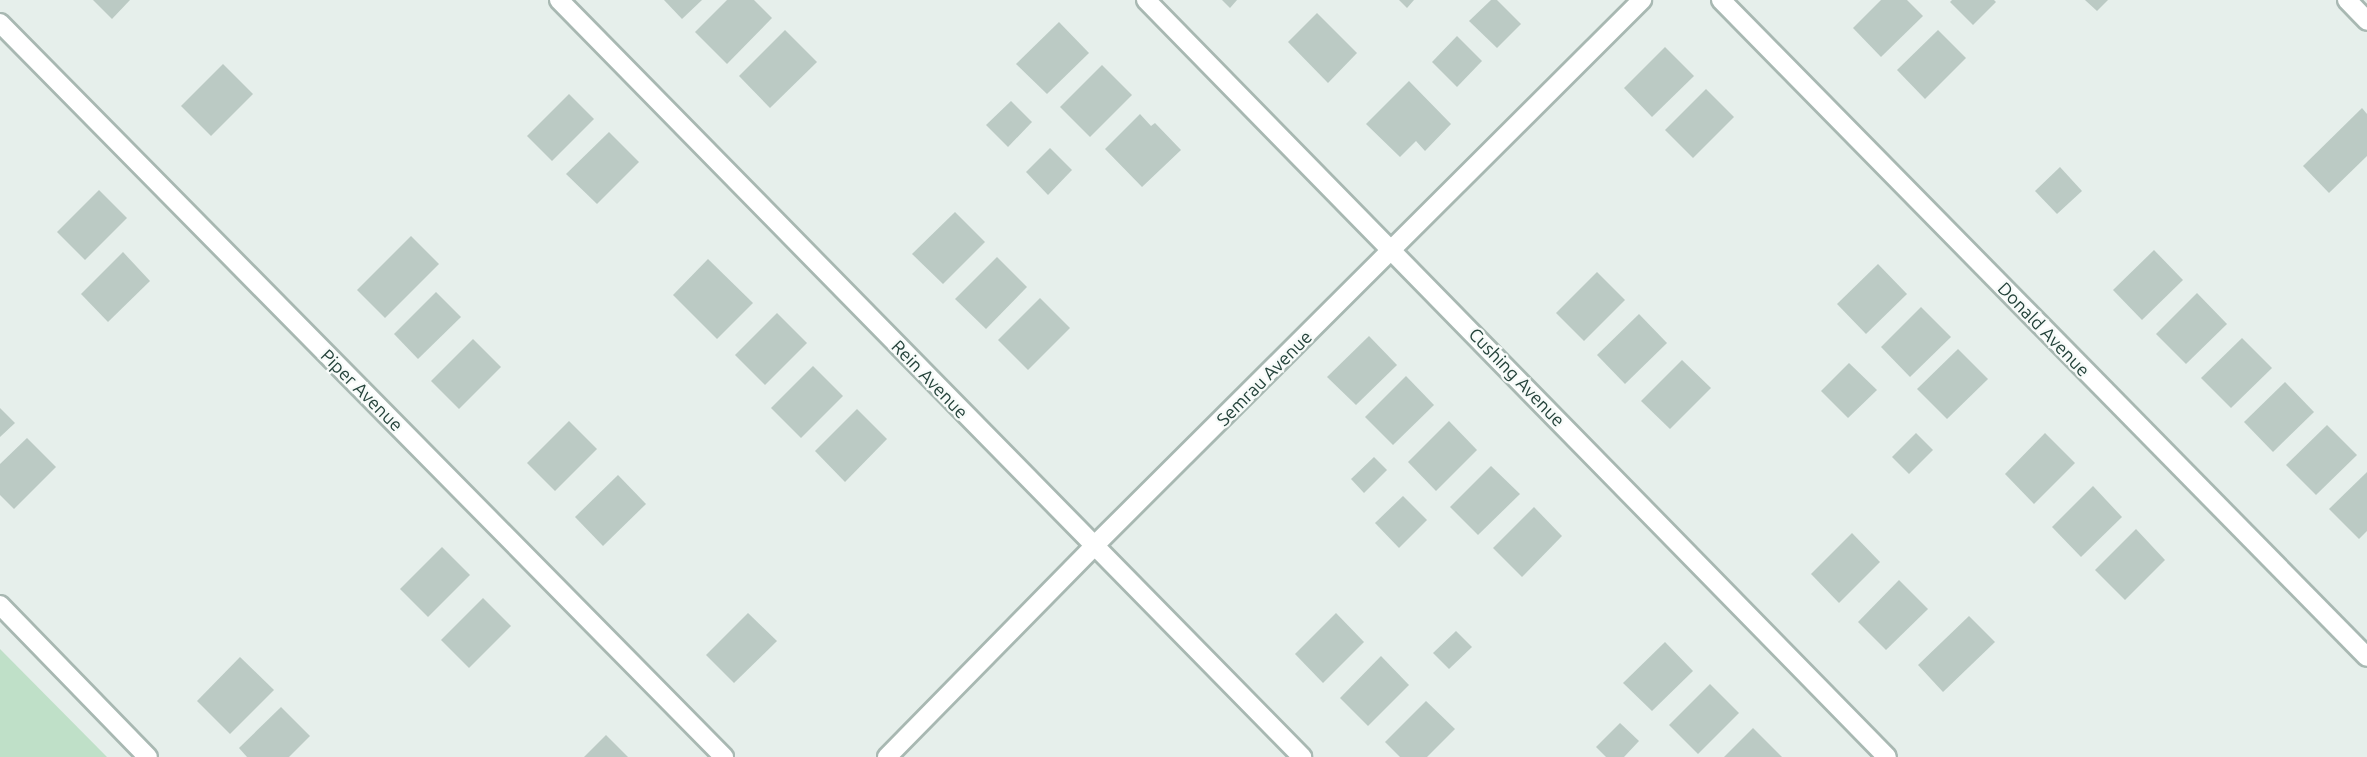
<!DOCTYPE html>
<style>
body{margin:0}
#map{position:relative;width:2367px;height:757px;overflow:hidden;background:#e6efeb;font-family:Ubuntu,sans-serif}
div>[style]{position:absolute}
.green>*{inset:0;background:#bfe0c8}
.building>*{inset:0;background:#bbcac4}
.roads{filter:drop-shadow(2px 0 #a8b8b2) drop-shadow(-2px 0 #a8b8b2) drop-shadow(0 2px #a8b8b2) drop-shadow(0 -2px #a8b8b2)}
.street>*{height:18px;margin:-9px;padding:0 9px;transform-origin:9px;border-radius:9px;background:#fff}
span{translate:-50% -50%;white-space:nowrap;text-align:center;line-height:1.15;-webkit-text-stroke:4.5px #f7fbf9;paint-order:stroke}
.street-label{font-size:18px;color:#24423a}
</style>
<div id="map">
<div class="green">
<div style="clip-path:polygon(0 649px,107px 757px,0 757px)"></div>
</div>
<div class="building">
<div style="clip-path:polygon(93px 0,130px 0,112px 19px)"></div>
<div style="clip-path:polygon(664px 0,702px 0,682px 19px)"></div>
<div style="clip-path:polygon(727px 0,754px 0,772px 18px,727px 64px,695px 32px)"></div>
<div style="clip-path:polygon(1222px 0,1237px 0,1230px 8px)"></div>
<div style="clip-path:polygon(1399px 0,1414px 0,1407px 8px)"></div>
<div style="clip-path:polygon(1491px 0,1497px 0,1521px 24px,1497px 48px,1469px 21px)"></div>
<div style="clip-path:polygon(1881px 0,1907px 0,1923px 16px,1881px 57px,1853px 28px)"></div>
<div style="clip-path:polygon(1952px 0,1994px 0,1996px 2px,1973px 25px,1950px 2px)"></div>
<div style="clip-path:polygon(2085px 0,2108px 0,2097px 11px)"></div>
<div style="clip-path:polygon(1317px 13px,1357px 53px,1328px 83px,1288px 42px)"></div>
<div style="clip-path:polygon(1059px 22px,1089px 53px,1047px 94px,1016px 64px)"></div>
<div style="clip-path:polygon(785px 30px,817px 62px,770px 108px,739px 76px)"></div>
<div style="clip-path:polygon(1938px 30px,1966px 58px,1925px 99px,1897px 70px)"></div>
<div style="clip-path:polygon(1457px 36px,1482px 61px,1457px 87px,1432px 62px)"></div>
<div style="clip-path:polygon(1665px 47px,1694px 76px,1652px 117px,1624px 88px)"></div>
<div style="clip-path:polygon(223px 64px,253px 94px,211px 136px,181px 106px)"></div>
<div style="clip-path:polygon(1102px 65px,1132px 95px,1090px 137px,1060px 107px)"></div>
<div style="clip-path:polygon(1409px 81px,1451px 124px,1425px 151px,1416px 141px,1400px 157px,1366px 124px)"></div>
<div style="clip-path:polygon(1706px 89px,1734px 117px,1693px 158px,1665px 130px)"></div>
<div style="clip-path:polygon(569px 94px,594px 119px,552px 161px,527px 136px)"></div>
<div style="clip-path:polygon(1011px 101px,1032px 122px,1008px 147px,986px 125px)"></div>
<div style="clip-path:polygon(2362px 108px,2367px 114px,2367px 156px,2329px 193px,2303px 166px)"></div>
<div style="clip-path:polygon(1140px 114px,1151px 126px,1155px 123px,1181px 150px,1142px 187px,1105px 149px)"></div>
<div style="clip-path:polygon(609px 132px,639px 162px,597px 204px,566px 174px)"></div>
<div style="clip-path:polygon(1050px 148px,1072px 170px,1048px 195px,1026px 172px)"></div>
<div style="clip-path:polygon(2060px 167px,2082px 191px,2057px 214px,2035px 191px)"></div>
<div style="clip-path:polygon(99px 190px,127px 218px,85px 260px,57px 232px)"></div>
<div style="clip-path:polygon(955px 212px,985px 242px,943px 284px,912px 254px)"></div>
<div style="clip-path:polygon(411px 236px,439px 264px,385px 318px,357px 290px)"></div>
<div style="clip-path:polygon(2154px 250px,2183px 280px,2142px 320px,2113px 290px)"></div>
<div style="clip-path:polygon(123px 252px,150px 281px,108px 322px,81px 294px)"></div>
<div style="clip-path:polygon(997px 257px,1027px 287px,986px 329px,955px 299px)"></div>
<div style="clip-path:polygon(708px 259px,753px 303px,717px 339px,673px 295px)"></div>
<div style="clip-path:polygon(1878px 264px,1907px 294px,1866px 334px,1837px 304px)"></div>
<div style="clip-path:polygon(1597px 272px,1625px 300px,1584px 341px,1556px 313px)"></div>
<div style="clip-path:polygon(436px 292px,461px 317px,418px 359px,394px 334px)"></div>
<div style="clip-path:polygon(2197px 293px,2227px 324px,2186px 364px,2156px 334px)"></div>
<div style="clip-path:polygon(1040px 298px,1070px 328px,1028px 370px,998px 340px)"></div>
<div style="clip-path:polygon(1921px 307px,1951px 337px,1910px 377px,1881px 347px)"></div>
<div style="clip-path:polygon(777px 313px,807px 343px,765px 385px,735px 355px)"></div>
<div style="clip-path:polygon(1639px 314px,1667px 343px,1625px 384px,1597px 355px)"></div>
<div style="clip-path:polygon(1369px 336px,1397px 365px,1356px 405px,1327px 377px)"></div>
<div style="clip-path:polygon(2242px 338px,2272px 368px,2231px 408px,2201px 378px)"></div>
<div style="clip-path:polygon(473px 339px,501px 367px,459px 409px,431px 381px)"></div>
<div style="clip-path:polygon(1958px 349px,1988px 379px,1947px 419px,1917px 389px)"></div>
<div style="clip-path:polygon(1682px 360px,1711px 388px,1670px 429px,1641px 401px)"></div>
<div style="clip-path:polygon(1849px 363px,1877px 390px,1848px 418px,1821px 391px)"></div>
<div style="clip-path:polygon(813px 366px,843px 396px,801px 438px,771px 408px)"></div>
<div style="clip-path:polygon(1406px 376px,1434px 405px,1393px 445px,1365px 417px)"></div>
<div style="clip-path:polygon(2285px 382px,2314px 412px,2273px 452px,2244px 422px)"></div>
<div style="clip-path:polygon(0 408px,15px 423px,0 437px)"></div>
<div style="clip-path:polygon(857px 409px,887px 439px,845px 482px,815px 451px)"></div>
<div style="clip-path:polygon(569px 421px,597px 449px,555px 491px,527px 463px)"></div>
<div style="clip-path:polygon(1449px 421px,1477px 450px,1436px 491px,1408px 462px)"></div>
<div style="clip-path:polygon(2327px 425px,2357px 455px,2316px 495px,2286px 465px)"></div>
<div style="clip-path:polygon(1916px 433px,1933px 450px,1909px 474px,1892px 457px)"></div>
<div style="clip-path:polygon(2045px 433px,2075px 463px,2034px 504px,2005px 474px)"></div>
<div style="clip-path:polygon(27px 438px,56px 467px,14px 509px,0 495px,0 464px)"></div>
<div style="clip-path:polygon(1374px 457px,1387px 470px,1364px 493px,1351px 479px)"></div>
<div style="clip-path:polygon(1491px 466px,1520px 494px,1478px 535px,1450px 507px)"></div>
<div style="clip-path:polygon(2367px 472px,2367px 531px,2359px 539px,2329px 509px)"></div>
<div style="clip-path:polygon(618px 475px,646px 504px,603px 546px,575px 517px)"></div>
<div style="clip-path:polygon(2093px 486px,2122px 517px,2081px 557px,2052px 527px)"></div>
<div style="clip-path:polygon(1403px 496px,1427px 520px,1399px 548px,1375px 523px)"></div>
<div style="clip-path:polygon(1534px 507px,1562px 536px,1522px 577px,1493px 548px)"></div>
<div style="clip-path:polygon(2136px 529px,2165px 560px,2125px 600px,2095px 570px)"></div>
<div style="clip-path:polygon(1852px 533px,1880px 562px,1839px 603px,1811px 574px)"></div>
<div style="clip-path:polygon(442px 547px,470px 575px,428px 617px,400px 589px)"></div>
<div style="clip-path:polygon(1899px 580px,1928px 609px,1886px 650px,1858px 622px)"></div>
<div style="clip-path:polygon(483px 598px,511px 626px,469px 668px,441px 640px)"></div>
<div style="clip-path:polygon(748px 613px,777px 641px,734px 683px,706px 655px)"></div>
<div style="clip-path:polygon(1336px 613px,1364px 642px,1323px 683px,1295px 654px)"></div>
<div style="clip-path:polygon(1969px 616px,1995px 642px,1943px 692px,1918px 665px)"></div>
<div style="clip-path:polygon(1456px 631px,1472px 647px,1449px 669px,1433px 653px)"></div>
<div style="clip-path:polygon(1665px 642px,1693px 671px,1652px 711px,1623px 683px)"></div>
<div style="clip-path:polygon(1381px 656px,1409px 685px,1368px 726px,1340px 698px)"></div>
<div style="clip-path:polygon(240px 657px,274px 690px,230px 734px,197px 701px)"></div>
<div style="clip-path:polygon(1710px 684px,1739px 713px,1698px 754px,1669px 725px)"></div>
<div style="clip-path:polygon(1426px 701px,1455px 729px,1427px 757px,1400px 757px,1385px 742px)"></div>
<div style="clip-path:polygon(281px 707px,310px 736px,289px 757px,247px 757px,239px 748px)"></div>
<div style="clip-path:polygon(1620px 723px,1639px 741px,1624px 757px,1606px 757px,1596px 747px)"></div>
<div style="clip-path:polygon(1753px 728px,1782px 757px,1724px 757px)"></div>
<div style="clip-path:polygon(606px 735px,628px 757px,584px 757px)"></div>
</div>
<div class="roads">
<div class="street">
<div style="left:559px;top:0;width:1061px;rotate:45.53deg"></div>
<div style="left:1146px;top:0;width:1059px;rotate:45.61deg"></div>
<div style="left:1721px;top:0;width:921px;rotate:45.48deg"></div>
<div style="left:2347px;top:0;width:29px;rotate:46deg"></div>
<div style="left:0;top:23px;width:1031px;rotate:45.39deg"></div>
<div style="left:0;top:605px;width:212px;rotate:45.8deg"></div>
<div style="left:887px;top:757px;width:296px;rotate:-45.5deg"></div>
<div style="left:1094px;top:546px;width:774px;rotate:-44.9deg"></div>
</div>
</div>
<div class="street-label">
<span style="left:2044px;top:329px;rotate:46deg">Donald Avenue</span>
<span style="left:1517px;top:377px;rotate:46deg">Cushing Avenue</span>
<span style="left:1264px;top:378px;rotate:-45deg">Semrau Avenue</span>
<span style="left:930px;top:379px;rotate:46deg">Rein Avenue</span>
<span style="left:362px;top:390px;rotate:45deg">Piper Avenue</span>
</div>
</div>
